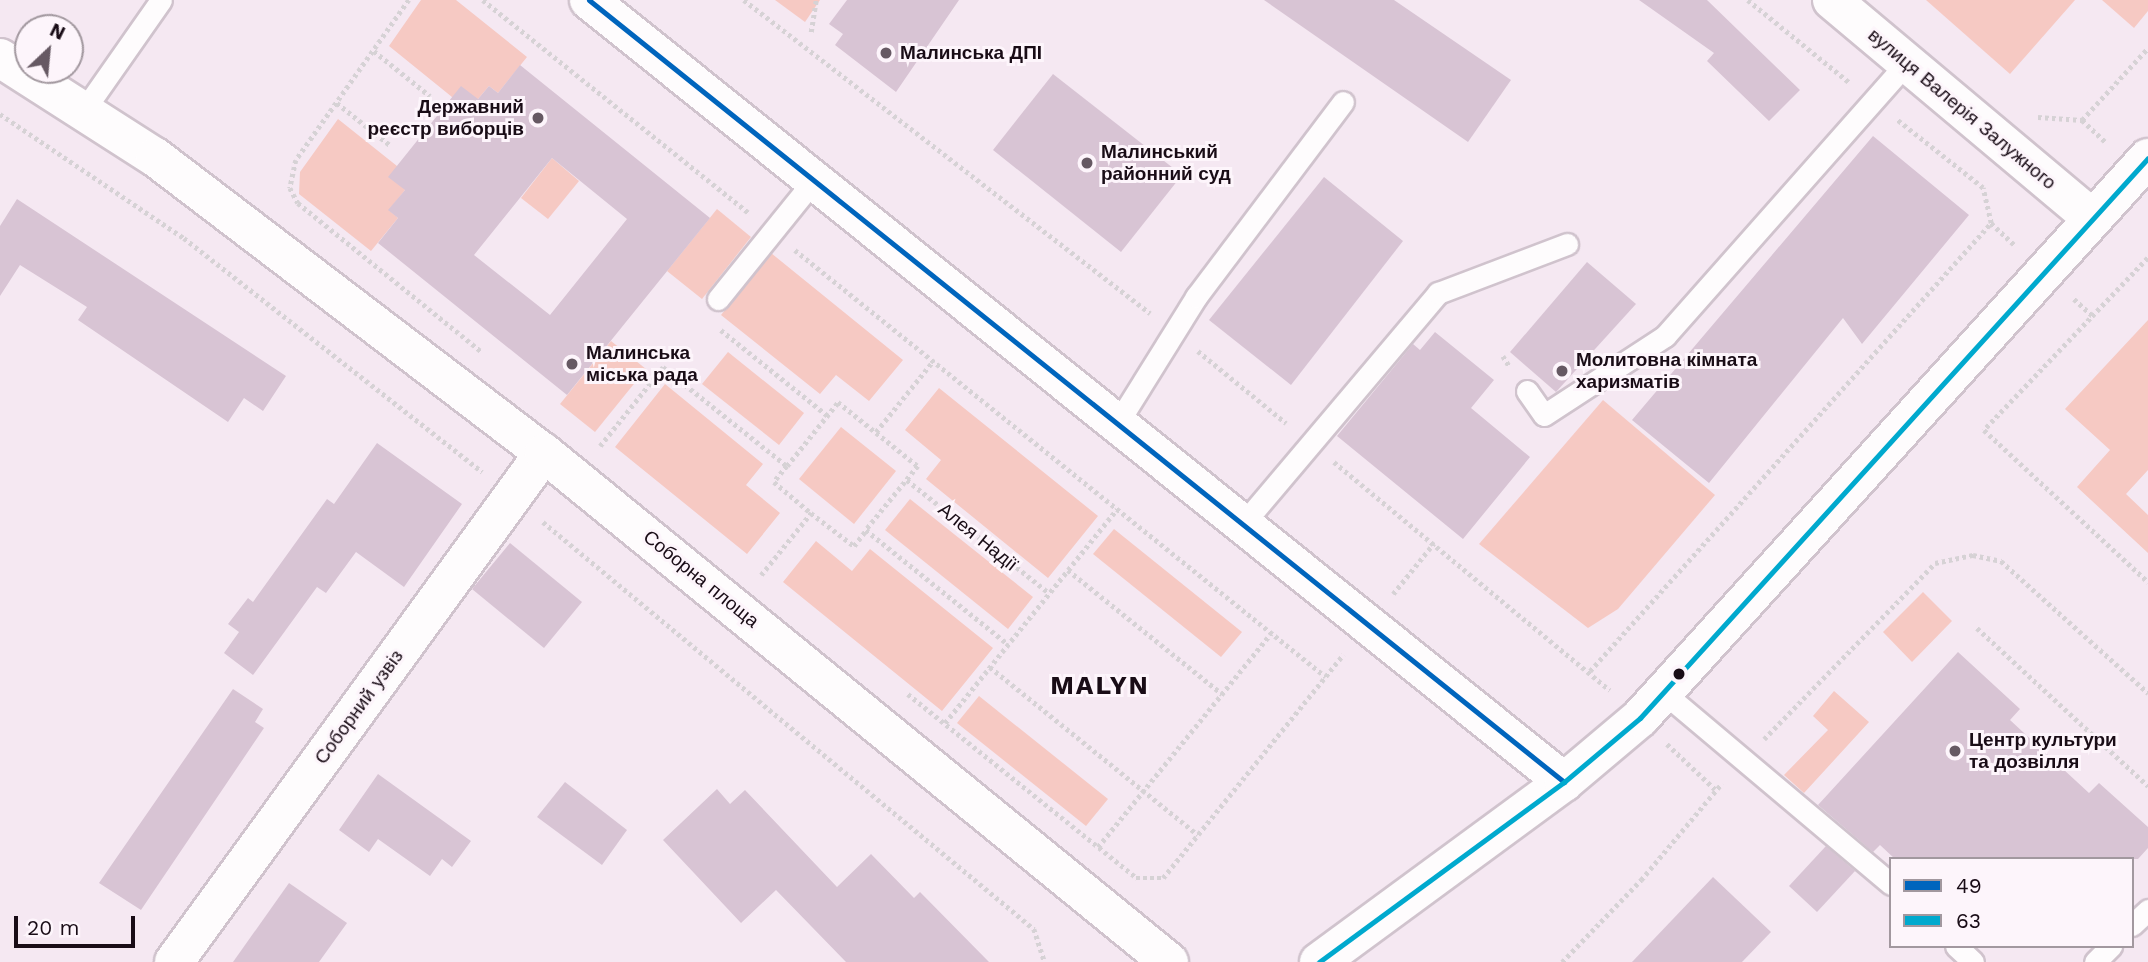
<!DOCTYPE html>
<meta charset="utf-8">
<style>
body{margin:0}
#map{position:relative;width:2148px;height:962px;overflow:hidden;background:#f5e8f2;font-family:"Work Sans",sans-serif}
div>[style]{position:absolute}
.green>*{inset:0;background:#f6c9c3}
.building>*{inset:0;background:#d8c4d4}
.path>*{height:4.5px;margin-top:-2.25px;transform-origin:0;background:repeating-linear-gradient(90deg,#d6d2d5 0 3.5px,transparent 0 7px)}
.roads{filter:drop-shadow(2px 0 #d0c3cd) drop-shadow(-2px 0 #d0c3cd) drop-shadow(0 2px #d0c3cd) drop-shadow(0 -2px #d0c3cd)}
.service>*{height:21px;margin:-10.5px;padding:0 10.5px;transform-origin:10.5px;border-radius:10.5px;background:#fefcfd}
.minor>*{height:38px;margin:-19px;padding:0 19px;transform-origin:19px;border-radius:19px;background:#fefcfd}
.tertiary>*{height:38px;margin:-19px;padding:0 19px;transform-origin:19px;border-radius:19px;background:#fefcfd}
.bus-1>*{height:5px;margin:-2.5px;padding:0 2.5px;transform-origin:2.5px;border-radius:2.5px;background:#0065bd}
.bus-2>*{height:5px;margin:-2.5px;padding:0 2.5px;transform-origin:2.5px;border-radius:2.5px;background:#00a9ce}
.dots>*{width:19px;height:19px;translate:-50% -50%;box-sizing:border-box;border:4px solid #fdf5fb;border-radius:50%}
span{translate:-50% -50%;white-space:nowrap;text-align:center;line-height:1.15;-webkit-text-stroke:6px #fdf5fb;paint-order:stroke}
.poi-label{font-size:19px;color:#190c16;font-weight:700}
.left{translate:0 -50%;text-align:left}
.right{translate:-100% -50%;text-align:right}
.street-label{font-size:19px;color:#190c16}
.district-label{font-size:26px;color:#190c16;font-weight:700;letter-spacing:2px}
.legend{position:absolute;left:1889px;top:857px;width:245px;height:91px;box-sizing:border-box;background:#fdf5fb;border:2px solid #a2989f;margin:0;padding:9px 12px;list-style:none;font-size:21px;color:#190c16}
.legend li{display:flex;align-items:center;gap:14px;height:35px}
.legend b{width:35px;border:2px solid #a2989f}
.north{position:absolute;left:14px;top:14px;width:70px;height:70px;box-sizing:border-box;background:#fdf5fb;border:2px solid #a2989f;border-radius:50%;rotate:26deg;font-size:19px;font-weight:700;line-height:28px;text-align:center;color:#190c16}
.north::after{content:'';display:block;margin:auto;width:24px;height:32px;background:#665963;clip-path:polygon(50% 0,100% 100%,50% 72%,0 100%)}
.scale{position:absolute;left:14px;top:916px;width:121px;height:32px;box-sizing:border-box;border:4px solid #190c16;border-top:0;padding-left:9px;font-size:21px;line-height:24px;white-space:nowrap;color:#190c16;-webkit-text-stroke:5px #fdf5fb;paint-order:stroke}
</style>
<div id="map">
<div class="green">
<div style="clip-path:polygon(421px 0,456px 0,527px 57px,498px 93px,489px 86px,478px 99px,452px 97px,389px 46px)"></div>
<div style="clip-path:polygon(775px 0,820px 0,805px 22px)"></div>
<div style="clip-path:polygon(1926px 0,2075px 0,2010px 74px)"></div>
<div style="clip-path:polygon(2102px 0,2148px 0,2148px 11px,2134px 28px)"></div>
<div style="clip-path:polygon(338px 119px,397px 166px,405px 190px,389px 210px,398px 218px,371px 251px,299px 194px,300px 172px)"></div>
<div style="clip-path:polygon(552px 158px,579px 181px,548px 219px,521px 198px)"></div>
<div style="clip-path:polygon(717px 209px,751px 237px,702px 299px,667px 271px)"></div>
<div style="clip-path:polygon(771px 253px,903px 360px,869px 401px,836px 375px,820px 394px,721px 315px)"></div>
<div style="clip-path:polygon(2148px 320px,2148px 470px,2126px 494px,2148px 515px,2148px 553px,2077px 487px,2110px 450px,2065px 409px)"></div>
<div style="clip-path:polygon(611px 341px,646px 369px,595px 432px,560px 404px)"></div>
<div style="clip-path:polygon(728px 352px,804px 413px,779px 445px,702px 384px)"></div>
<div style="clip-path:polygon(665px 384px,763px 464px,746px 485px,780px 513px,747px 554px,615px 447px)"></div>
<div style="clip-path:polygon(939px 388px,1098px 516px,1048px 578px,926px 479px,941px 460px,905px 430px)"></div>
<div style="clip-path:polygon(1603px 400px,1715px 495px,1618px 609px,1588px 628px,1479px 544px)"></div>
<div style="clip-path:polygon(841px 427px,896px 471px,854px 524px,799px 479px)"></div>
<div style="clip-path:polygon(910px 499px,1033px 597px,1008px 629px,885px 530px)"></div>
<div style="clip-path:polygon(1114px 529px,1242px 632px,1221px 657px,1093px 554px)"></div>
<div style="clip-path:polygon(816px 541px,852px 571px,870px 549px,993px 648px,942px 711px,783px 582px)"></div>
<div style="clip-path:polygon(1923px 592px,1952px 621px,1912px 662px,1883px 632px)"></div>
<div style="clip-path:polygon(1834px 691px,1869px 722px,1804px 793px,1784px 775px,1828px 730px,1813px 716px)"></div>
<div style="clip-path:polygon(979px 696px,1108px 799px,1086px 826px,957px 723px)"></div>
</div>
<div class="building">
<div style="clip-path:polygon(847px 0,959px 0,896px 92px,835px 45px,843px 34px,829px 24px)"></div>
<div style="clip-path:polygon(1264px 0,1394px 0,1511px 80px,1468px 142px)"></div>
<div style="clip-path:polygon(1639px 0,1707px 0,1800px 90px,1769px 121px,1707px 61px,1714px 53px)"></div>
<div style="clip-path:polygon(evenodd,520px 65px,710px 218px,567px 395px,378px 243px,398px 218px,388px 210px,405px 190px,388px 177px,461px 86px,478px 99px,489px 86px,498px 93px,520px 65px,552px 158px,627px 219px,550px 315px,474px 255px,552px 158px)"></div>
<div style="clip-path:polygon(1053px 74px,1182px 175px,1121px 252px,993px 150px)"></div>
<div style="clip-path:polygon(1873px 136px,1969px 215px,1862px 344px,1843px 318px,1709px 483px,1632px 420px)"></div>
<div style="clip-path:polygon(1324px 177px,1403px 241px,1291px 385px,1209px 320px)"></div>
<div style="clip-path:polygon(17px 199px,286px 376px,263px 411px,244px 398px,228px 422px,78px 320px,87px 307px,20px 265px,0 296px,0 226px)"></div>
<div style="clip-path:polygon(1587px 262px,1636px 304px,1556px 392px,1510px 352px)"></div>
<div style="clip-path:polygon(1435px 332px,1494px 380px,1471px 408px,1530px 457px,1463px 539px,1337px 436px,1413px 344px,1420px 350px)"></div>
<div style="clip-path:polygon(377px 443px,462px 504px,404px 587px,356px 552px,326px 593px,317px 587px,253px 675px,224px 653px,239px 632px,228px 624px,248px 598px,253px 602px,327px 499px,334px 504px)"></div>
<div style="clip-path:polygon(510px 543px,582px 602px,544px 648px,472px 589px)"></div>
<div style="clip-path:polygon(1958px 652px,2020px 709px,2010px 720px,2089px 793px,2099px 783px,2148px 827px,2148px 848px,2138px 859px,1895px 859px,1880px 845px,1873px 852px,1818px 805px)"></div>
<div style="clip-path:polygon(233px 689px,263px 709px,255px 722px,264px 728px,141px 910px,99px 883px)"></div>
<div style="clip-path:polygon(378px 774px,471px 841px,452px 867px,442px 859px,430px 876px,378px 839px,369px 852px,339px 830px)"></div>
<div style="clip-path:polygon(565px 782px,627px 830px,602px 865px,537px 817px)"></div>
<div style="clip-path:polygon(717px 789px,730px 804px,745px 790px,837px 887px,871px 854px,914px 898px,920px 892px,989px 962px,846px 962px,776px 890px,741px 923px,663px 840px)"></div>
<div style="clip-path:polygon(1826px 846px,1855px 871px,1817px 912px,1789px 886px)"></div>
<div style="clip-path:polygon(1713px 877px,1771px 932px,1742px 962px,1632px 962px)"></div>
<div style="clip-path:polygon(289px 883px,347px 923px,319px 962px,233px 962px)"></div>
</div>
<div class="path">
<div style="left:409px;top:0;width:196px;rotate:125.2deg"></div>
<div style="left:296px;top:160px;width:29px;rotate:102deg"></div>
<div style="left:290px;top:188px;width:17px;rotate:62deg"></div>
<div style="left:298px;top:203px;width:235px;rotate:39deg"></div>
<div style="left:483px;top:0;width:342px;rotate:38.7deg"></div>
<div style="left:744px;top:0;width:513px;rotate:37.63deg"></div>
<div style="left:1748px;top:0;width:132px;rotate:39.1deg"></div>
<div style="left:811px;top:32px;width:32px;rotate:-81deg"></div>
<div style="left:374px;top:51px;width:72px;rotate:38.8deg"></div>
<div style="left:337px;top:103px;width:68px;rotate:38.4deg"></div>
<div style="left:0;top:114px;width:222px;rotate:34deg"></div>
<div style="left:184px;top:238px;width:379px;rotate:38.1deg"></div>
<div style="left:2038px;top:117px;width:44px;rotate:3.9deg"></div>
<div style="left:2082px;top:120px;width:98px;rotate:-47.5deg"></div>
<div style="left:2082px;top:120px;width:34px;rotate:43deg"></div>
<div style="left:1991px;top:223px;width:34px;rotate:43deg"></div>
<div style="left:795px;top:250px;width:681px;rotate:38.8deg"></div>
<div style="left:2148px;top:258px;width:238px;rotate:133.6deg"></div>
<div style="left:1984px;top:430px;width:224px;rotate:42.8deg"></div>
<div style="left:2074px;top:299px;width:25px;rotate:42deg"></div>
<div style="left:721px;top:330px;width:137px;rotate:38.8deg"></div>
<div style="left:1198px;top:351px;width:114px;rotate:39.3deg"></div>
<div style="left:1503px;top:356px;width:13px;rotate:58deg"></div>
<div style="left:876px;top:432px;width:91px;rotate:-51.2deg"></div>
<div style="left:600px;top:446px;width:101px;rotate:-51.4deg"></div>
<div style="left:663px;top:367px;width:159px;rotate:38.6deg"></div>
<div style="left:787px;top:466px;width:21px;rotate:129deg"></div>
<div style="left:774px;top:482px;width:48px;rotate:40deg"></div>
<div style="left:811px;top:513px;width:54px;rotate:37.5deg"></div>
<div style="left:854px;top:546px;width:20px;rotate:-53deg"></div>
<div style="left:866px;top:530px;width:182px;rotate:38.8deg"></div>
<div style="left:1334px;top:462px;width:358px;rotate:39.6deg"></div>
<div style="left:787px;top:466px;width:82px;rotate:-51.4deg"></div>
<div style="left:838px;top:402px;width:102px;rotate:38.7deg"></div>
<div style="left:918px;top:466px;width:82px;rotate:129.1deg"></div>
<div style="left:907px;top:480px;width:181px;rotate:38.5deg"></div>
<div style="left:543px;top:522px;width:638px;rotate:39.66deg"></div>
<div style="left:1034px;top:929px;width:35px;rotate:72deg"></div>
<div style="left:1068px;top:570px;width:78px;rotate:-51.2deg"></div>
<div style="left:761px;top:575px;width:80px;rotate:-51.1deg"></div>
<div style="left:1393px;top:594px;width:65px;rotate:-51.2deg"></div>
<div style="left:1977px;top:628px;width:233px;rotate:42.7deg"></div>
<div style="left:990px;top:667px;width:267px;rotate:38.9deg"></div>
<div style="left:1590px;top:671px;width:601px;rotate:-48.17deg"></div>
<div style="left:1991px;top:223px;width:36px;rotate:-103deg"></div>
<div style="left:1983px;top:188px;width:111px;rotate:-141.6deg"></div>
<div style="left:908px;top:694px;width:294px;rotate:38.8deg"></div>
<div style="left:945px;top:723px;width:196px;rotate:-51.2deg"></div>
<div style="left:1068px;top:570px;width:198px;rotate:38.8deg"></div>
<div style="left:1764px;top:739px;width:245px;rotate:-45.8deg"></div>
<div style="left:1935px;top:563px;width:39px;rotate:-12deg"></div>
<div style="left:1973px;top:555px;width:29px;rotate:12deg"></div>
<div style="left:2001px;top:561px;width:198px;rotate:41.9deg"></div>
<div style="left:1667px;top:744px;width:66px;rotate:43.2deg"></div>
<div style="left:1098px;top:847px;width:275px;rotate:-51deg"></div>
<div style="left:1136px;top:878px;width:27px"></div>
<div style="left:1163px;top:878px;width:287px;rotate:-51.1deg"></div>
<div style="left:1562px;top:962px;width:114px;rotate:-46.1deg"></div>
<div style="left:1641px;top:880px;width:126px;rotate:-50.1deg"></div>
</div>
<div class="roads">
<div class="service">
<div style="left:84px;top:110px;width:134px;rotate:-55deg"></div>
<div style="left:718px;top:299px;width:153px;rotate:-51.1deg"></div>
<div style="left:1527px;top:391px;width:29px;rotate:55deg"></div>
<div style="left:1544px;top:415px;width:145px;rotate:-33.1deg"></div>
<div style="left:1665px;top:336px;width:367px;rotate:-48.5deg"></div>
<div style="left:1117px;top:424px;width:150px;rotate:-58.1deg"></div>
<div style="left:1196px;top:297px;width:244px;rotate:-53deg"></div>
<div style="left:1242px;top:525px;width:304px;rotate:-49.8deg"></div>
<div style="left:1438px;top:293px;width:138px;rotate:-20.8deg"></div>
<div style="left:1663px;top:692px;width:298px;rotate:40.1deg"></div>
<div style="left:2132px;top:925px;width:22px;rotate:-43deg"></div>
<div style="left:1956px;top:946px;width:23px;rotate:43deg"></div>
<div style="left:2095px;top:962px;width:23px;rotate:-45deg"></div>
</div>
<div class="minor">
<div style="left:1832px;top:0;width:339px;rotate:40deg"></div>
<div style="left:174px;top:962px;width:629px;rotate:-53.99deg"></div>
</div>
<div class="tertiary">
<div style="left:589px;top:0;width:1250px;rotate:38.73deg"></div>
<div style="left:0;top:58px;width:184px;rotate:32.6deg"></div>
<div style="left:155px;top:157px;width:489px;rotate:37.3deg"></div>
<div style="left:544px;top:453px;width:806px;rotate:39.16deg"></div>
<div style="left:1319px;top:962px;width:304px;rotate:-36.3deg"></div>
<div style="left:1564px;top:782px;width:99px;rotate:-40.1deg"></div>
<div style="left:1640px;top:718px;width:756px;rotate:-47.79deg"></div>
</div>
</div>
<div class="bus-1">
<div style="left:589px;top:0;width:1250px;rotate:38.73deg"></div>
</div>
<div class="bus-2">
<div style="left:1319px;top:962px;width:304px;rotate:-36.3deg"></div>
<div style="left:1564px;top:782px;width:99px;rotate:-40.1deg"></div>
<div style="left:1640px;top:718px;width:756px;rotate:-47.79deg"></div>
</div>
<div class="dots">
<div style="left:886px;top:53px;background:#665963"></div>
<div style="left:538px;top:118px;background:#665963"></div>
<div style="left:1087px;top:163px;background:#665963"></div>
<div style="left:572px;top:364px;background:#665963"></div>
<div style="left:1562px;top:371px;background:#665963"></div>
<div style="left:1679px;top:674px;background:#190c16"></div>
<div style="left:1955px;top:751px;background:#665963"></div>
</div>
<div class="poi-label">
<span class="left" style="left:900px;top:53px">Малинська ДПІ</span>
<span class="right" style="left:524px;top:118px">Державний<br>реєстр виборців</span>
<span class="left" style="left:1101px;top:163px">Малинський<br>районний суд</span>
<span class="left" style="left:586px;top:364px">Малинська<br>міська рада</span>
<span class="left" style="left:1576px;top:371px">Молитовна кімната<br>харизматів</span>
<span class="left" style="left:1969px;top:751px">Центр культури<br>та дозвілля</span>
</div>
<div class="street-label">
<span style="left:1962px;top:109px;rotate:40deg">вулиця Валерія Залужного</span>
<span style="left:978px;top:537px;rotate:39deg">Алея Надії</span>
<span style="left:701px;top:579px;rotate:39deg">Соборна площа</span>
<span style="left:359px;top:707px;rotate:-54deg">Соборний узвіз</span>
</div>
<div class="district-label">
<span style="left:1100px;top:686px">MALYN</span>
</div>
<ul class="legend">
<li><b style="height:9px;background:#0065bd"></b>49</li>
<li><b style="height:9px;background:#00a9ce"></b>63</li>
</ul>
<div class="north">N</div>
<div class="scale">20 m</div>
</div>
